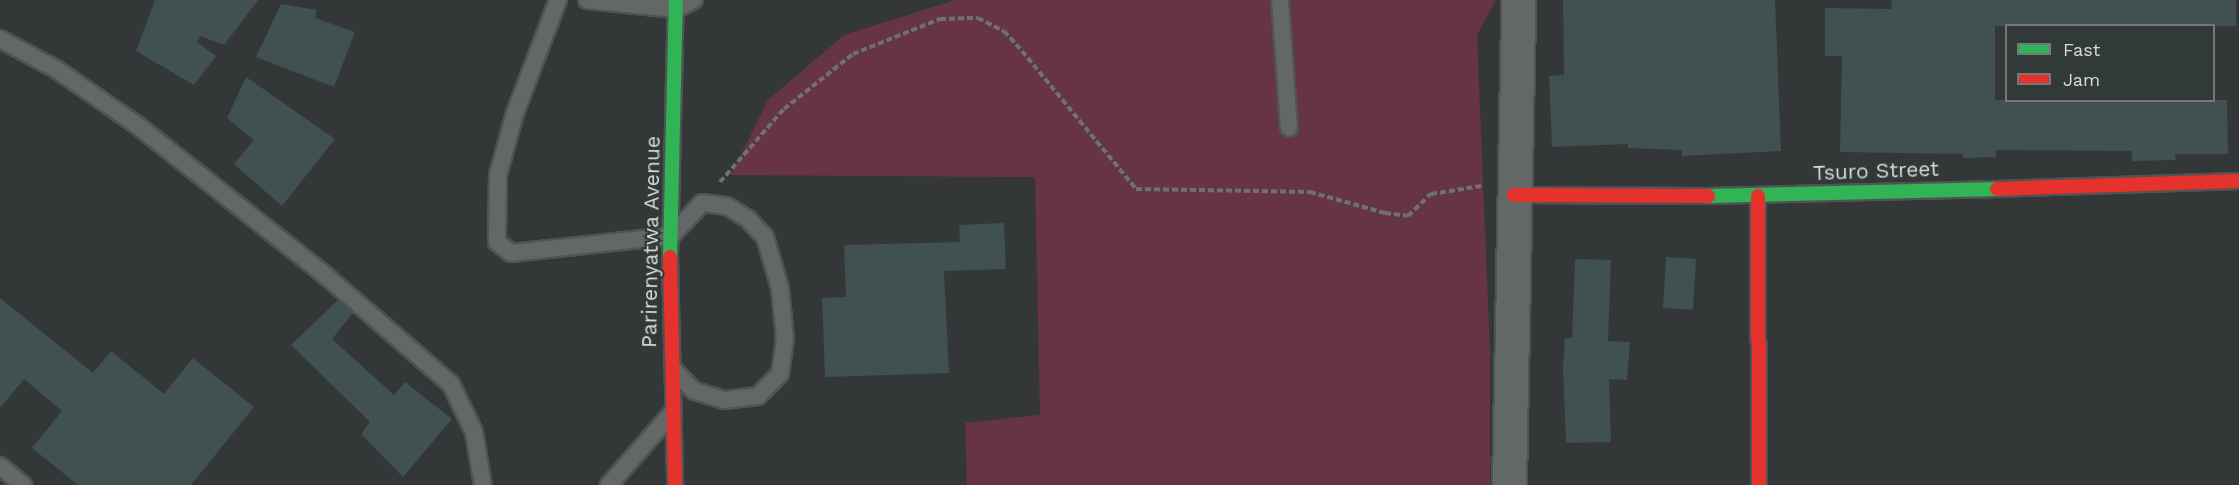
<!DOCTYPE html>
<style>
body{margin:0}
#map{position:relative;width:2239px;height:485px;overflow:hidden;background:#333737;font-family:"Work Sans",sans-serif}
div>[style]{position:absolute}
.green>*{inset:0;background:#673443}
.building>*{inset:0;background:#415050}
.path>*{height:4px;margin-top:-2px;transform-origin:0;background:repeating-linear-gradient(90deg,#6e7171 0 6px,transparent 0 9px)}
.roads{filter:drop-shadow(2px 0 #505353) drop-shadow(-2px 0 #505353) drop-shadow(0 2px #505353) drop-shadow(0 -2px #505353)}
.lane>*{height:16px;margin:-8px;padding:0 8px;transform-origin:8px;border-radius:8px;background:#646767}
.street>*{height:33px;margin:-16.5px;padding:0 16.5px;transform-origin:16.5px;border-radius:16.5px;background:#646767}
.fast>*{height:14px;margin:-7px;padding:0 7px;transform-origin:7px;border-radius:7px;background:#30b455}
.jam>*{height:14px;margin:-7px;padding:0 7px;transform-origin:7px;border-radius:7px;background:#e5322d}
span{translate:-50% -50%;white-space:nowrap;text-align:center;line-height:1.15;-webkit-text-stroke:4.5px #313939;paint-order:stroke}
.street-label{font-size:21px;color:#d5dada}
.legend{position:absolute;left:2005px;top:24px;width:210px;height:78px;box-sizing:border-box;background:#313939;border:2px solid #737979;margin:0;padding:8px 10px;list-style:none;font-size:18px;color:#d5dada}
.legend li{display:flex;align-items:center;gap:12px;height:30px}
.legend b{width:30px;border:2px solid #737979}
</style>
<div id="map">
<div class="green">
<div style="clip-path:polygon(955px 0,1496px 0,1477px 35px,1490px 351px,1490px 485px,967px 485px,965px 423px,1040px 415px,1035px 177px,731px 175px,768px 100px,844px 35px)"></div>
</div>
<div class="building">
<div style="clip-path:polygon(155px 0,258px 0,224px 45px,200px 36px,197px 42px,216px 56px,194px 85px,136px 51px)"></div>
<div style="clip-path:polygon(1563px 0,1775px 0,1781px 151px,1682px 156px,1682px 150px,1628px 148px,1628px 144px,1552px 147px,1549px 76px,1564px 75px)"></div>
<div style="clip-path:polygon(1891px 0,2236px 0,2236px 26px,1995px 26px,1995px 100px,2227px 100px,2228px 154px,2175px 154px,2176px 160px,2132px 161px,2132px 151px,1996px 150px,1996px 157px,1963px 158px,1963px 154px,1840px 152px,1842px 56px,1825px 56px,1825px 8px,1892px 9px)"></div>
<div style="clip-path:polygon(281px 4px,317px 10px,315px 18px,355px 32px,334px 87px,256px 57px)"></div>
<div style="clip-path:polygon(246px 77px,335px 139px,282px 206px,234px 164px,254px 140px,227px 118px)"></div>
<div style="clip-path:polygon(1004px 223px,1006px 269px,944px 271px,949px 373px,825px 377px,822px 298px,846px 297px,844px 245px,960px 242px,959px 225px)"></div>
<div style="clip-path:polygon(1666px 257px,1696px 259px,1693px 310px,1663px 308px)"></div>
<div style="clip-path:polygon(1575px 259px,1611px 260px,1608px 341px,1630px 342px,1627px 380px,1609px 379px,1611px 442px,1566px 443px,1563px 368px,1565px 338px,1572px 338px)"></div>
<div style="clip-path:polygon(0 298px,93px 373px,111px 351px,164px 394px,193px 358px,254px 407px,191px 485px,78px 485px,32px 448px,62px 411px,24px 379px,0 408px)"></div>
<div style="clip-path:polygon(338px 300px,353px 313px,332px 339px,394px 395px,405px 382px,452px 419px,403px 477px,361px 434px,370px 422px,291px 345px)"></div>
</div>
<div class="path">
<div style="left:720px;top:182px;width:97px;rotate:-48.8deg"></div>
<div style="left:784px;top:109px;width:88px;rotate:-38.6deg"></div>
<div style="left:853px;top:54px;width:94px;rotate:-21.9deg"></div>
<div style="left:940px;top:19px;width:38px;rotate:-2deg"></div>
<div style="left:978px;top:18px;width:29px;rotate:27deg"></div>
<div style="left:1004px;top:31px;width:27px;rotate:48deg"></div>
<div style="left:1022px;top:51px;width:179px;rotate:50.4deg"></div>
<div style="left:1136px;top:189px;width:174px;rotate:1deg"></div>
<div style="left:1310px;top:192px;width:78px;rotate:15.6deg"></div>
<div style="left:1385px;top:213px;width:23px;rotate:7deg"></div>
<div style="left:1408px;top:216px;width:32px;rotate:-44deg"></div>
<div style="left:1431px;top:194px;width:51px;rotate:-9.1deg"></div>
</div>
<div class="roads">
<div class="lane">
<div style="left:558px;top:0;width:121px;rotate:110.8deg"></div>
<div style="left:515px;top:113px;width:64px;rotate:105.3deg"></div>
<div style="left:498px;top:175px;width:67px;rotate:90.9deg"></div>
<div style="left:497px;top:242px;width:18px;rotate:38deg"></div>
<div style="left:511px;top:253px;width:161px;rotate:-6.1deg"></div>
<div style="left:671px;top:236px;width:45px;rotate:-46.8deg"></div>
<div style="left:702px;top:203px;width:25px;rotate:7deg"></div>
<div style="left:727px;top:206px;width:25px;rotate:32deg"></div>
<div style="left:748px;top:219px;width:25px;rotate:47deg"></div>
<div style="left:765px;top:237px;width:53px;rotate:73.6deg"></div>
<div style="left:780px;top:288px;width:51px;rotate:84.4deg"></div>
<div style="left:785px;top:339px;width:35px;rotate:98deg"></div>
<div style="left:780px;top:374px;width:31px;rotate:135deg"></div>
<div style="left:758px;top:396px;width:34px;rotate:173deg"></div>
<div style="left:724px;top:400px;width:31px;rotate:-163deg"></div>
<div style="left:694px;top:391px;width:28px;rotate:-134deg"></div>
<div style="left:587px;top:0;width:89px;rotate:5.8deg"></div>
<div style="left:676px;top:9px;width:20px;rotate:-27deg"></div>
<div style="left:1280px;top:0;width:128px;rotate:86deg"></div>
<div style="left:0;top:39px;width:64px;rotate:28.2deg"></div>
<div style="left:56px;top:69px;width:98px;rotate:34.7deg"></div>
<div style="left:137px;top:125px;width:241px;rotate:38.6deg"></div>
<div style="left:325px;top:275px;width:167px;rotate:40.9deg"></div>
<div style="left:451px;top:384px;width:53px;rotate:64.4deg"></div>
<div style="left:474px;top:432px;width:54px;rotate:80.4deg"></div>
<div style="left:0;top:466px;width:30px;rotate:40deg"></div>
<div style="left:609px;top:485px;width:94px;rotate:-48.9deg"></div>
</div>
<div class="street">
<div style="left:1509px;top:485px;width:485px;rotate:-88.9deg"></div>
</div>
<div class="fast">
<div style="left:1708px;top:196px;width:289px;rotate:-1.4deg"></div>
<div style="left:670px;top:257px;width:257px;rotate:-88.7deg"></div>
</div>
<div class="jam">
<div style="left:1997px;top:189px;width:242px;rotate:-1.9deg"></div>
<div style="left:1514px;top:195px;width:194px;rotate:0.3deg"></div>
<div style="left:1758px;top:196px;width:289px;rotate:89.8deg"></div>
<div style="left:670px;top:257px;width:228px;rotate:88.7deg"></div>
</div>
</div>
<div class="street-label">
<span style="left:1876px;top:171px;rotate:-2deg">Tsuro Street</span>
<span style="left:651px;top:242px;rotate:-89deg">Parirenyatwa Avenue</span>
</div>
<ul class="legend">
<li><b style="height:8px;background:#30b455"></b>Fast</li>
<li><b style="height:8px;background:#e5322d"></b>Jam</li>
</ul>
</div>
